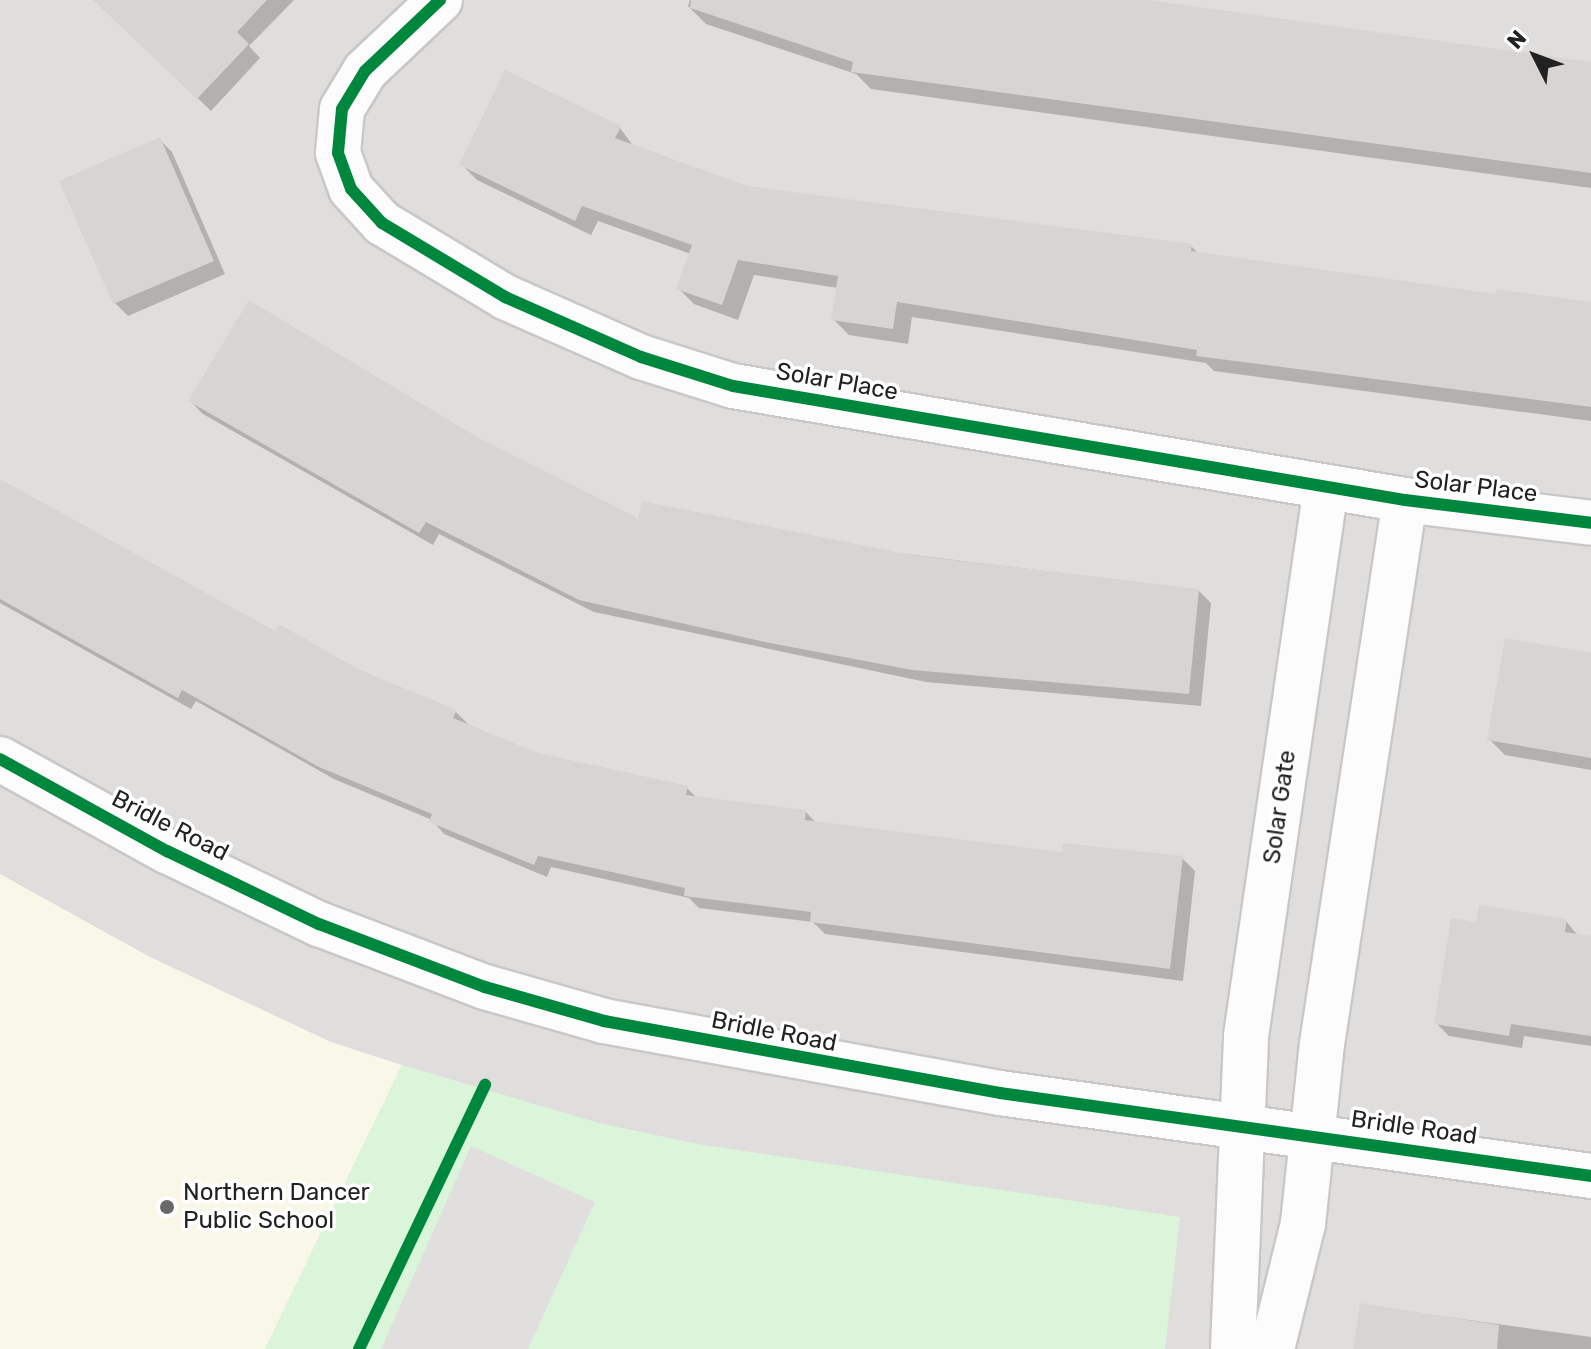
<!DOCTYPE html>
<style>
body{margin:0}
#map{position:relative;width:1591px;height:1349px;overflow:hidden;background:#f0eeeb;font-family:Rubik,sans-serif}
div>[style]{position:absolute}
.residential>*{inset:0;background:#dfdedc}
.education>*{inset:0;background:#f8f7e8}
.park>*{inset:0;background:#daf5da}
.parking>*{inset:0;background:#e0dfde}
.shadow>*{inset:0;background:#0003}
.building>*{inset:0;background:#d7d4d2}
.roads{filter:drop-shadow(2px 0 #c9c8c7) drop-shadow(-2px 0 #c9c8c7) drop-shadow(0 2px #c9c8c7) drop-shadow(0 -2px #c9c8c7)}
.street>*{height:44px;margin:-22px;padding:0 22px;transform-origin:22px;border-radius:22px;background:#fdfcfc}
.cycleway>*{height:12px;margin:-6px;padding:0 6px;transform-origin:6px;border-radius:6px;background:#00873e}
.dots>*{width:22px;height:22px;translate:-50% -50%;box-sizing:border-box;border:4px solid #fff;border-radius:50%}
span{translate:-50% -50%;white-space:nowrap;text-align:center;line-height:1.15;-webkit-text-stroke:7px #fff;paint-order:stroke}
.street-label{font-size:24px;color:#222}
.poi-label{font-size:24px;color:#222}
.left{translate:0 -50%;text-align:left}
.north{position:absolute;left:1495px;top:16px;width:80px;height:80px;-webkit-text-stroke:6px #fff;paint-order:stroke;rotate:312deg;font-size:22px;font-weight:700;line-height:32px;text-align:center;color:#222}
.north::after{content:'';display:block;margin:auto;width:28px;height:36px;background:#222;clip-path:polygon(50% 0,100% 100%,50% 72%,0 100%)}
</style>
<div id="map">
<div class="residential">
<div style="clip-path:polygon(0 0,1591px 0,1591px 1349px,0 1349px)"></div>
</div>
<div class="education">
<div style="clip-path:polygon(0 874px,150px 957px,331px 1042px,402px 1065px,265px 1349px,0 1349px)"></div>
</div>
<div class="park">
<div style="clip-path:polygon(402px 1065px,599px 1123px,698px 1144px,1180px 1217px,1165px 1349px,265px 1349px)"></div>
</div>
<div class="parking">
<div style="clip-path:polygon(471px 1146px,595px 1202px,528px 1349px,381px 1349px)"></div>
</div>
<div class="shadow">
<div style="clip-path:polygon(123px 0,294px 0,249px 46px,260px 58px,211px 111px,110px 14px)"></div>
<div style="clip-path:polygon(690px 0,1125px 0,1591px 64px,1591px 188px,871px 89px,856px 74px,706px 24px,688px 6px)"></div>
<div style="clip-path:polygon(620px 128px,634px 147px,747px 188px,1191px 246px,1199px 254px,1497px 296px,1591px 304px,1591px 421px,1214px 371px,1206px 363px,912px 317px,908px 344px,849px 335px,833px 319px,838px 288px,754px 275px,738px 320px,694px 304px,678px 288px,691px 254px,598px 221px,591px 235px,477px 180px,461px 164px)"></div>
<div style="clip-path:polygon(159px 139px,172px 152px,225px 274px,128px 316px,115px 303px)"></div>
<div style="clip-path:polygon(190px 401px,478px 440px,639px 521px,1198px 590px,1211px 603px,1201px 706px,926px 682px,594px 612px,439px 534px,433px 545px,203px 414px)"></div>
<div style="clip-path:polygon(0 481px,276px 634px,456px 712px,469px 725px,537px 755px,687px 788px,697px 798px,806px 812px,817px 824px,1064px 854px,1182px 858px,1195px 871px,1183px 981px,825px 934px,813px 922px,699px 908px,689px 898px,551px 867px,547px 877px,444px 834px,432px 820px,334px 779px,196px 701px,191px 709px,0 603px)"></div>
<div style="clip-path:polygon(1591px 654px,1591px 770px,1505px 755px,1489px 739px)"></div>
<div style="clip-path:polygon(1566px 921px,1579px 937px,1591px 938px,1591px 1046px,1524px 1036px,1522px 1048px,1449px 1036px,1436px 1023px,1478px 924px)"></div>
<div style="clip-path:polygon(1362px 1305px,1591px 1337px,1591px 1349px,1355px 1349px)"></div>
</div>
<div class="building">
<div style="clip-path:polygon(93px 0,267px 0,237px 32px,249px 44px,197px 99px)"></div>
<div style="clip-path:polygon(691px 0,1149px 0,1591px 62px,1591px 173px,851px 72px,853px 62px,690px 8px)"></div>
<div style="clip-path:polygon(505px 70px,621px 126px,615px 138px,747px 186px,1192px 244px,1191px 251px,1496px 294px,1496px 289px,1591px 302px,1591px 407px,1196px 356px,1197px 350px,897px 302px,893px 329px,831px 320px,838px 276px,738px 260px,722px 305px,676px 289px,692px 245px,582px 206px,575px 221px,459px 165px)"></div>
<div style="clip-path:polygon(160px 137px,214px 261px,113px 304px,59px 181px)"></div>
<div style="clip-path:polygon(249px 300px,479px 438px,638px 518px,642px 501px,912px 555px,1199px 589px,1189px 694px,912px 670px,765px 642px,579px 600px,426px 522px,419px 533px,188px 401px)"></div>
<div style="clip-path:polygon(0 479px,275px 631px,279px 624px,360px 670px,457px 710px,453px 718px,538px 753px,688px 786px,686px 795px,806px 810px,805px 820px,1062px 852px,1063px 843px,1183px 856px,1170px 969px,810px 922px,811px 912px,684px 896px,685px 888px,538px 856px,534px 865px,429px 822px,432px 814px,319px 767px,182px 690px,178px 698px,0 599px)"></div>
<div style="clip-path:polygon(1505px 638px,1591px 653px,1591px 758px,1487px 740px)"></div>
<div style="clip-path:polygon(1479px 905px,1567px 919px,1565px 932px,1591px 936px,1591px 1036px,1511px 1024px,1509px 1036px,1434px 1024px,1451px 918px,1476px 922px)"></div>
<div style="clip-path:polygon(1360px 1303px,1499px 1325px,1497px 1349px,1353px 1349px)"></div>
</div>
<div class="roads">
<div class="street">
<div style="left:440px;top:0;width:103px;rotate:136.6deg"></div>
<div style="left:365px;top:71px;width:44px;rotate:121.2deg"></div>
<div style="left:342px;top:109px;width:44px;rotate:95.2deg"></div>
<div style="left:338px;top:153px;width:38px;rotate:70deg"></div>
<div style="left:351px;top:189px;width:46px;rotate:47.6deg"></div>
<div style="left:382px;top:223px;width:144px;rotate:31deg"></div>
<div style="left:505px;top:297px;width:149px;rotate:23.8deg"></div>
<div style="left:641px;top:357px;width:96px;rotate:17.5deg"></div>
<div style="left:733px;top:386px;width:682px;rotate:9.63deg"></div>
<div style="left:1405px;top:500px;width:187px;rotate:7deg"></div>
<div style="left:0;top:759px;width:191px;rotate:28.9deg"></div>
<div style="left:167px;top:851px;width:169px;rotate:25.7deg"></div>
<div style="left:319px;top:924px;width:178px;rotate:20.8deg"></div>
<div style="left:485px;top:987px;width:124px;rotate:15.9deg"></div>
<div style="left:604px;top:1021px;width:402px;rotate:10.3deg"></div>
<div style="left:1000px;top:1093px;width:597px;rotate:7.99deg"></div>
<div style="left:1233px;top:1349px;width:313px;rotate:-87.6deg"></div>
<div style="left:1246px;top:1036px;width:555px;rotate:-81.71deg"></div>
<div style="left:1272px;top:1349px;width:129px;rotate:-76.1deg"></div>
<div style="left:1303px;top:1224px;width:181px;rotate:-84deg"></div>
<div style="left:1322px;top:1044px;width:550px;rotate:-81.33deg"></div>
</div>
</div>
<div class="cycleway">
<div style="left:440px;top:0;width:103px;rotate:136.6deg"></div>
<div style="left:365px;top:71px;width:44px;rotate:121.2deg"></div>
<div style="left:342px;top:109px;width:44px;rotate:95.2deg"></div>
<div style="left:338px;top:153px;width:38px;rotate:70deg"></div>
<div style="left:351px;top:189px;width:46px;rotate:47.6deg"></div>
<div style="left:382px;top:223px;width:144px;rotate:31deg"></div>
<div style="left:505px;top:297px;width:149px;rotate:23.8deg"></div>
<div style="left:641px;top:357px;width:96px;rotate:17.5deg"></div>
<div style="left:733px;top:386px;width:682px;rotate:9.63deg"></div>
<div style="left:1405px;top:500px;width:187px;rotate:7deg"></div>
<div style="left:0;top:759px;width:191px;rotate:28.9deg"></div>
<div style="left:167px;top:851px;width:169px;rotate:25.7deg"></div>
<div style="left:319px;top:924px;width:178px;rotate:20.8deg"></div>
<div style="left:485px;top:987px;width:124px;rotate:15.9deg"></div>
<div style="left:604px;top:1021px;width:402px;rotate:10.3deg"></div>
<div style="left:1000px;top:1093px;width:597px;rotate:7.99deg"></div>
<div style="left:359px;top:1349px;width:293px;rotate:-64.5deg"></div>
</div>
<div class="dots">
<div style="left:167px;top:1207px;background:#6a6968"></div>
</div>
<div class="street-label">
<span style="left:837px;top:382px;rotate:10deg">Solar Place</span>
<span style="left:1476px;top:487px;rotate:7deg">Solar Place</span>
<span style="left:1280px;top:807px;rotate:-82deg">Solar Gate</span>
<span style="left:170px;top:826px;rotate:27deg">Bridle Road</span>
<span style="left:774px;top:1032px;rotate:11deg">Bridle Road</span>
<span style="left:1414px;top:1128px;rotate:8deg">Bridle Road</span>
</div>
<div class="poi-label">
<span class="left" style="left:183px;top:1207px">Northern Dancer<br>Public School</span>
</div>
<div class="north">N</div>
</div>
